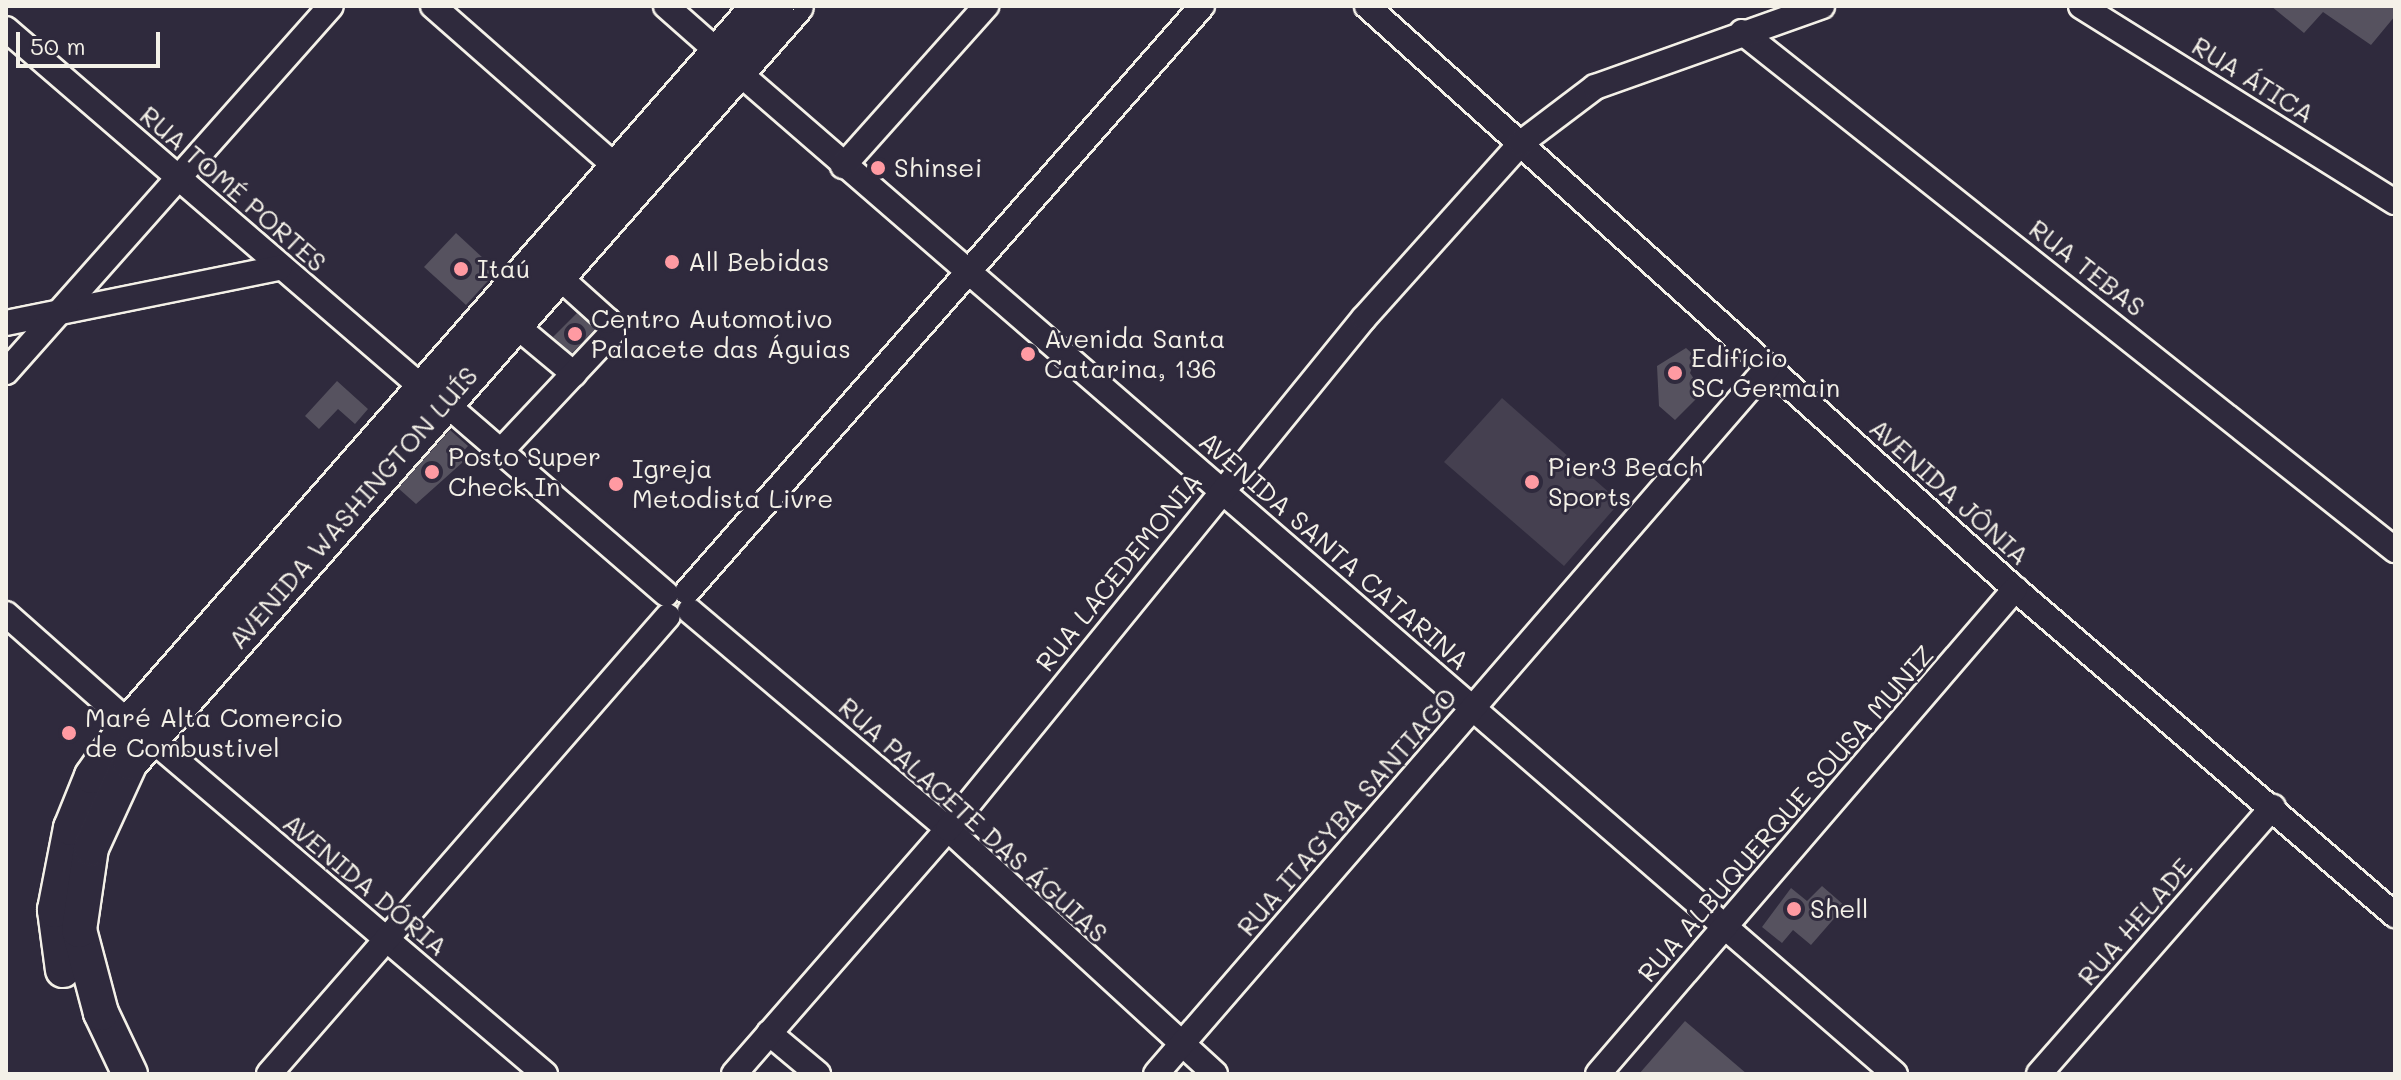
<!DOCTYPE html>
<meta charset="utf-8">
<style>
body{margin:0}
#map{position:relative;width:2401px;height:1080px;overflow:hidden;background:#2f2a3d;font-family:Mali,sans-serif}
div>[style]{position:absolute}
.green>*{inset:0;background:#454050}
.building>*{inset:0;background:#56525f}
.roads{filter:drop-shadow(2px 0 #f4f1e8) drop-shadow(-2px 0 #f4f1e8) drop-shadow(0 2px #f4f1e8) drop-shadow(0 -2px #f4f1e8)}
.minor>*{height:24px;margin:-12px;padding:0 12px;transform-origin:12px;border-radius:12px;background:#2f2a3d}
.highway>*{height:34px;margin:-17px;padding:0 17px;transform-origin:17px;border-radius:17px;background:#2f2a3d}
.dots>*{width:22px;height:22px;translate:-50% -50%;box-sizing:border-box;border:4px solid #2f2a3d;border-radius:50%}
span{translate:-50% -50%;white-space:nowrap;text-align:center;line-height:1.15;-webkit-text-stroke:6px #2f2a3d;paint-order:stroke}
.street-label{font-size:26px;color:#f4f1e8}
.poi-label{font-size:26px;color:#f4f1e8}
.left{translate:0 -50%;text-align:left}
.frame{position:absolute;inset:0;border:8px solid #f4f1e8;pointer-events:none}
.scale{position:absolute;left:16px;top:32px;width:144px;height:36px;box-sizing:border-box;border:4px solid #f4f1e8;border-top:0;padding-left:10px;font-size:24px;line-height:28px;white-space:nowrap;color:#f4f1e8;-webkit-text-stroke:6px #2f2a3d;paint-order:stroke}
</style>
<div id="map">
<div class="green">
<div style="clip-path:polygon(1502px 398px,1620px 502px,1564px 566px,1444px 462px)"></div>
</div>
<div class="building">
<div style="clip-path:polygon(2271px 6px,2395px 6px,2395px 16px,2371px 45px,2323px 12px,2304px 33px)"></div>
<div style="clip-path:polygon(456px 233px,497px 271px,466px 305px,424px 267px)"></div>
<div style="clip-path:polygon(577px 313px,595px 329px,572px 353px,553px 337px)"></div>
<div style="clip-path:polygon(1686px 348px,1696px 357px,1690px 373px,1703px 392px,1675px 420px,1659px 406px,1657px 366px)"></div>
<div style="clip-path:polygon(337px 381px,368px 409px,355px 424px,338px 409px,319px 429px,305px 416px)"></div>
<div style="clip-path:polygon(450px 430px,468px 446px,457px 458px,463px 462px,416px 504px,398px 488px)"></div>
<div style="clip-path:polygon(1822px 886px,1845px 906px,1811px 945px,1793px 930px,1782px 943px,1762px 927px,1791px 888px,1807px 901px)"></div>
<div style="clip-path:polygon(1685px 1021px,1747px 1074px,1639px 1074px)"></div>
</div>
<div class="roads">
<div class="minor">
<div style="left:433px;top:6px;width:244px;rotate:41.3deg"></div>
<div style="left:666px;top:6px;width:68px;rotate:41.4deg"></div>
<div style="left:1367px;top:6px;width:872px;rotate:41.98deg"></div>
<div style="left:2015px;top:589px;width:501px;rotate:40.63deg"></div>
<div style="left:2081px;top:6px;width:370px;rotate:32deg"></div>
<div style="left:6px;top:29px;width:553px;rotate:40.75deg"></div>
<div style="left:1742px;top:32px;width:834px;rotate:38.42deg"></div>
<div style="left:737px;top:71px;width:1532px;rotate:40.9deg"></div>
<div style="left:843px;top:166px;width:215px;rotate:-48.2deg"></div>
<div style="left:6px;top:323px;width:279px;rotate:-11.4deg"></div>
<div style="left:514px;top:324px;width:78px;rotate:39.8deg"></div>
<div style="left:6px;top:372px;width:489px;rotate:-48.4deg"></div>
<div style="left:445px;top:403px;width:292px;rotate:40.8deg"></div>
<div style="left:501px;top:451px;width:162px;rotate:-46.8deg"></div>
<div style="left:612px;top:333px;width:13px;rotate:-108deg"></div>
<div style="left:608px;top:321px;width:69px;rotate:-138deg"></div>
<div style="left:687px;top:592px;width:780px;rotate:-48.69deg"></div>
<div style="left:690px;top:611px;width:338px;rotate:40.2deg"></div>
<div style="left:948px;top:829px;width:362px;rotate:42.5deg"></div>
<div style="left:6px;top:614px;width:164px;rotate:41.5deg"></div>
<div style="left:149px;top:737px;width:520px;rotate:40.4deg"></div>
<div style="left:769px;top:1033px;width:64px;rotate:39.9deg"></div>
<div style="left:269px;top:1074px;width:607px;rotate:-48.94deg"></div>
<div style="left:734px;top:1074px;width:325px;rotate:-48.9deg"></div>
<div style="left:948px;top:829px;width:659px;rotate:-50.85deg"></div>
<div style="left:1364px;top:318px;width:235px;rotate:-48.1deg"></div>
<div style="left:1521px;top:143px;width:93px;rotate:-37.1deg"></div>
<div style="left:1595px;top:87px;width:241px;rotate:-19.6deg"></div>
<div style="left:1156px;top:1074px;width:935px;rotate:-49.12deg"></div>
<div style="left:1598px;top:1074px;width:640px;rotate:-49.31deg"></div>
<div style="left:2039px;top:1074px;width:355px;rotate:-48.8deg"></div>
</div>
<div class="highway">
<div style="left:63px;top:970px;width:61px;rotate:-97.6deg"></div>
<div style="left:55px;top:910px;width:84px;rotate:-79deg"></div>
<div style="left:71px;top:828px;width:56px;rotate:-68deg"></div>
<div style="left:92px;top:776px;width:65px;rotate:-55.1deg"></div>
<div style="left:129px;top:723px;width:954px;rotate:-48.7deg"></div>
<div style="left:130px;top:1074px;width:68px;rotate:-115.4deg"></div>
<div style="left:101px;top:1013px;width:86px;rotate:-104.8deg"></div>
<div style="left:79px;top:930px;width:83px;rotate:-81.7deg"></div>
<div style="left:91px;top:848px;width:94px;rotate:-65.4deg"></div>
<div style="left:130px;top:763px;width:1008px;rotate:-48.66deg"></div>
</div>
</div>
<div class="dots">
<div style="left:878px;top:168px;background:#ff9aa2"></div>
<div style="left:672px;top:262px;background:#ff9aa2"></div>
<div style="left:461px;top:269px;background:#ff9aa2"></div>
<div style="left:575px;top:334px;background:#ff9aa2"></div>
<div style="left:1028px;top:354px;background:#ff9aa2"></div>
<div style="left:1675px;top:373px;background:#ff9aa2"></div>
<div style="left:432px;top:472px;background:#ff9aa2"></div>
<div style="left:1532px;top:482px;background:#ff9aa2"></div>
<div style="left:616px;top:484px;background:#ff9aa2"></div>
<div style="left:69px;top:733px;background:#ff9aa2"></div>
<div style="left:1794px;top:909px;background:#ff9aa2"></div>
</div>
<div class="street-label">
<span style="left:2253px;top:80px;rotate:32deg">RUA ÁTICA</span>
<span style="left:233px;top:189px;rotate:41deg">RUA TOMÉ PORTES</span>
<span style="left:2087px;top:268px;rotate:38deg">RUA TEBAS</span>
<span style="left:1949px;top:492px;rotate:42deg">AVENIDA JÔNIA</span>
<span style="left:353px;top:508px;rotate:-49deg">AVENIDA WASHINGTON LUÍS</span>
<span style="left:1334px;top:551px;rotate:41deg">AVENIDA SANTA CATARINA</span>
<span style="left:1119px;top:572px;rotate:-51deg">RUA LACEDEMONIA</span>
<span style="left:1347px;top:812px;rotate:-49deg">RUA ITAGYBA SANTIAGO</span>
<span style="left:1786px;top:814px;rotate:-49deg">RUA ALBUQUERQUE SOUSA MUNIZ</span>
<span style="left:973px;top:820px;rotate:42deg">RUA PALACETE DAS ÁGUIAS</span>
<span style="left:365px;top:885px;rotate:40deg">AVENIDA DÓRIA</span>
<span style="left:2135px;top:922px;rotate:-49deg">RUA HELADE</span>
</div>
<div class="poi-label">
<span class="left" style="left:894px;top:168px">Shinsei</span>
<span class="left" style="left:688px;top:262px">All Bebidas</span>
<span class="left" style="left:477px;top:269px">Itaú</span>
<span class="left" style="left:591px;top:334px">Centro Automotivo<br>Palacete das Águias</span>
<span class="left" style="left:1044px;top:354px">Avenida Santa<br>Catarina, 136</span>
<span class="left" style="left:1691px;top:373px">Edifício<br>SC Germain</span>
<span class="left" style="left:448px;top:472px">Posto Super<br>Check In</span>
<span class="left" style="left:1548px;top:482px">Pier3 Beach<br>Sports</span>
<span class="left" style="left:632px;top:484px">Igreja<br>Metodista Livre</span>
<span class="left" style="left:85px;top:733px">Maré Alta Comercio<br>de Combustivel</span>
<span class="left" style="left:1810px;top:909px">Shell</span>
</div>
<div class="frame"></div>
<div class="scale">50 m</div>
</div>
